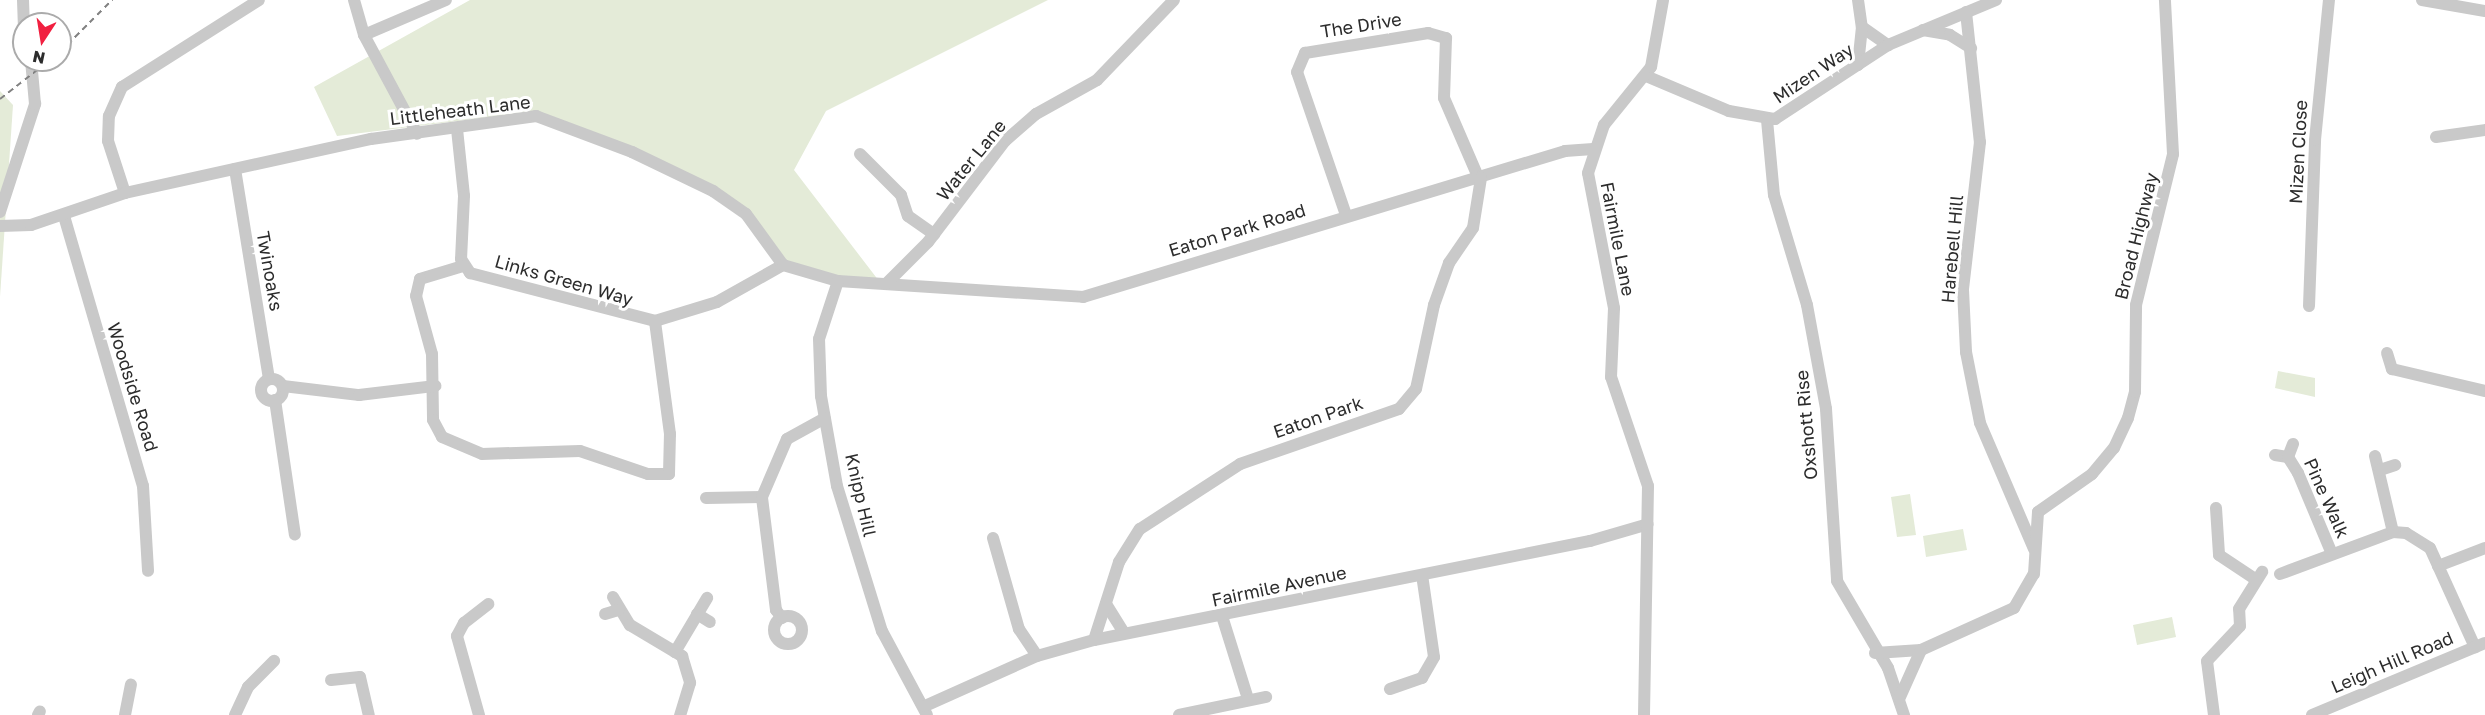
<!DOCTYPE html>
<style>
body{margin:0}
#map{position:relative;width:2485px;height:715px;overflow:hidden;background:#fff;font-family:"Golos Text",sans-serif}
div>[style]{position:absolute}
.green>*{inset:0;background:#e4ebd8}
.minor>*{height:12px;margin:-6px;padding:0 6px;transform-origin:6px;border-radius:6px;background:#c9c9c9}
.minor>.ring{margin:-6px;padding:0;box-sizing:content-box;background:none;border:12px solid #c9c9c9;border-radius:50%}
.rail>*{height:2px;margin-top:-1px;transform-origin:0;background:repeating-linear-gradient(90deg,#818181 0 6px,transparent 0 10.5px)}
span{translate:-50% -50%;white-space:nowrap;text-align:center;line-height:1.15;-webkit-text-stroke:6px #fff;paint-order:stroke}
.street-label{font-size:18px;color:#2c2c2c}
.north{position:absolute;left:12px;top:12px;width:60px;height:60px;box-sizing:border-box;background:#fff;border:2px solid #ababab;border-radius:50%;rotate:192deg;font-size:16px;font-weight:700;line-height:24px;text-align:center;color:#2c2c2c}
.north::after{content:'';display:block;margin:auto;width:21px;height:27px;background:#f12040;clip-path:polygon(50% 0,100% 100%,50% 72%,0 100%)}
</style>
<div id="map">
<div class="green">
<div style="clip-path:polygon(470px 0,1048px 0,826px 111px,794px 170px,879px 281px,840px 278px,785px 262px,747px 212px,537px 111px,337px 136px,314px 87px)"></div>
<div style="clip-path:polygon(0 91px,13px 105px,0 297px)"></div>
<div style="clip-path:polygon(2278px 371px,2315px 378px,2315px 397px,2275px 388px)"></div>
<div style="clip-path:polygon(1910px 494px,1916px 535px,1897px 537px,1891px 497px)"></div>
<div style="clip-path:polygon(1963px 529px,1967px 550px,1926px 557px,1923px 536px)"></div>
<div style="clip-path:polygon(2172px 617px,2176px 637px,2137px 645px,2133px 625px)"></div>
</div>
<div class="minor">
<div style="left:23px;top:0;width:28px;rotate:88deg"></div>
<div style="left:354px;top:0;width:36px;rotate:74deg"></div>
<div style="left:364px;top:35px;width:112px;rotate:61.8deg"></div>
<div style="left:1858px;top:0;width:27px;rotate:82deg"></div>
<div style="left:1862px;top:27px;width:32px;rotate:35deg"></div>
<div style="left:2422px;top:0;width:64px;rotate:9.9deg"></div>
<div style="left:1966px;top:12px;width:131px;rotate:83.9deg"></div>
<div style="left:1980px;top:142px;width:149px;rotate:96.6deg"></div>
<div style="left:1963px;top:290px;width:62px;rotate:87.2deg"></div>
<div style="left:1966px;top:352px;width:72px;rotate:78.8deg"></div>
<div style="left:1980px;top:423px;width:137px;rotate:66.8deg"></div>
<div style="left:1923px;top:30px;width:27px;rotate:10deg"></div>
<div style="left:1950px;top:35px;width:25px;rotate:32deg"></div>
<div style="left:364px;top:35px;width:89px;rotate:-23.1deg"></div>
<div style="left:1858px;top:65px;width:38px;rotate:-84deg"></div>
<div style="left:1646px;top:76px;width:90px;rotate:22.9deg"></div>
<div style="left:1729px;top:111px;width:47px;rotate:9.9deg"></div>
<div style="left:1775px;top:119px;width:135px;rotate:-33.2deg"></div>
<div style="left:1888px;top:45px;width:117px;rotate:-22.6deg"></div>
<div style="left:1767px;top:120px;width:75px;rotate:84.7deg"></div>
<div style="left:1774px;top:195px;width:115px;rotate:73.3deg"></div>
<div style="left:1807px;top:305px;width:106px;rotate:79.6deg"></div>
<div style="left:1826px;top:409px;width:172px;rotate:86.3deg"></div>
<div style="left:1837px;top:581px;width:101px;rotate:59.6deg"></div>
<div style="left:1888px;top:668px;width:50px;rotate:71.2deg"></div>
<div style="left:457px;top:129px;width:67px;rotate:84deg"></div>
<div style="left:464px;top:196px;width:63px;rotate:92.7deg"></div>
<div style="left:461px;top:259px;width:17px;rotate:57deg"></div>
<div style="left:470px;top:273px;width:191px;rotate:14.5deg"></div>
<div style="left:655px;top:321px;width:65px;rotate:-17deg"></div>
<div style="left:717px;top:302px;width:76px;rotate:-29.3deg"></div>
<div style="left:2436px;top:137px;width:49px;rotate:-8.1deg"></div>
<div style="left:860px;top:154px;width:58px;rotate:45deg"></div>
<div style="left:901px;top:195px;width:22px;rotate:72deg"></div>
<div style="left:908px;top:216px;width:32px;rotate:35deg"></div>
<div style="left:235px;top:169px;width:213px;rotate:80.8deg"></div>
<div style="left:125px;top:193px;width:55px;rotate:-108.1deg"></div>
<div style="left:108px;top:141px;width:25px;rotate:-88deg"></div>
<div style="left:109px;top:116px;width:32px;rotate:-66deg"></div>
<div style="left:122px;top:87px;width:162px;rotate:-32.4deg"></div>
<div style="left:0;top:212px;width:114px;rotate:-72deg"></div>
<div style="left:35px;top:104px;width:44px;rotate:-95.2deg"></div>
<div style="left:1346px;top:215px;width:151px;rotate:-108.9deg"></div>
<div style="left:1297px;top:72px;width:21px;rotate:-67deg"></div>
<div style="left:1305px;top:53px;width:125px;rotate:-9.2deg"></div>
<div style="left:1428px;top:33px;width:19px;rotate:16deg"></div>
<div style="left:1446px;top:38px;width:60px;rotate:91.9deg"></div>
<div style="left:1444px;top:98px;width:88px;rotate:66.6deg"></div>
<div style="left:64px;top:216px;width:281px;rotate:73.7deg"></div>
<div style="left:143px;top:486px;width:85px;rotate:86.6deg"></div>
<div style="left:0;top:226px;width:31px;rotate:-2deg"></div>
<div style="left:31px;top:225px;width:99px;rotate:-18.8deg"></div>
<div style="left:125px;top:193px;width:252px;rotate:-12.4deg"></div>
<div style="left:371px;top:139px;width:167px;rotate:-7.9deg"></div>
<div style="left:536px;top:116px;width:103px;rotate:20.6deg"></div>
<div style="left:632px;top:152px;width:90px;rotate:25.7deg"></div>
<div style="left:713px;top:191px;width:40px;rotate:34.9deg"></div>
<div style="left:746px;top:214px;width:63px;rotate:54deg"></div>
<div style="left:783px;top:265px;width:57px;rotate:16.2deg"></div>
<div style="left:838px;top:281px;width:246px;rotate:3.7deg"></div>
<div style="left:1083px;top:297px;width:504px;rotate:-16.85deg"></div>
<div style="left:1565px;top:151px;width:28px;rotate:-4deg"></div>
<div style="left:463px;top:266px;width:45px;rotate:163.2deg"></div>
<div style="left:420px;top:279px;width:17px;rotate:103deg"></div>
<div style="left:416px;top:296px;width:60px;rotate:74.6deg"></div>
<div style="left:432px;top:354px;width:66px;rotate:89.1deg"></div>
<div style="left:433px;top:420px;width:19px;rotate:62deg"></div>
<div style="left:442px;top:437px;width:43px;rotate:23deg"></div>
<div style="left:482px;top:454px;width:98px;rotate:-1.8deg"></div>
<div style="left:580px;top:451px;width:72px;rotate:18.7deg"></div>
<div style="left:648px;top:474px;width:21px"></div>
<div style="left:669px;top:474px;width:40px;rotate:-88.6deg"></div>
<div style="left:670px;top:434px;width:114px;rotate:-97.6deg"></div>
<div style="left:838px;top:281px;width:61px;rotate:108.1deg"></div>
<div style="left:819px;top:339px;width:57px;rotate:88deg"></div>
<div style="left:821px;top:396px;width:91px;rotate:79.9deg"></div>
<div style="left:837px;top:486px;width:152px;rotate:72.8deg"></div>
<div style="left:882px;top:631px;width:95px;rotate:61.8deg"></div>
<div style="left:886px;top:284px;width:59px;rotate:-45deg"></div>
<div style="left:928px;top:242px;width:127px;rotate:-52.7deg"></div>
<div style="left:1005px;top:141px;width:41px;rotate:-41.1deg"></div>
<div style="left:1036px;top:114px;width:70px;rotate:-29.1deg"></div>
<div style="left:1097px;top:80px;width:111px;rotate:-46.1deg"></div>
<div style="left:2309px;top:306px;width:166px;rotate:-87.9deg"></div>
<div style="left:2315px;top:140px;width:141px;rotate:-84.3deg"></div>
<div style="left:2387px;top:353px;width:17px;rotate:73deg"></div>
<div style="left:2392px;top:369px;width:96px;rotate:13.3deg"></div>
<div class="ring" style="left:261px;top:379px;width:10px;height:10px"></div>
<div style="left:283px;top:386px;width:77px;rotate:6.8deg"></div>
<div style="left:359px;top:395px;width:77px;rotate:-6.8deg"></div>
<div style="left:275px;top:400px;width:136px;rotate:81.6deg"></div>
<div style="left:2275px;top:455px;width:13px;rotate:9deg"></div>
<div style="left:2288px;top:457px;width:19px;rotate:58deg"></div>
<div style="left:2298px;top:473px;width:88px;rotate:67.2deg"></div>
<div style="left:2375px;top:456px;width:78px;rotate:76.7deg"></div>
<div style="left:2288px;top:457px;width:14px;rotate:-69deg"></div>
<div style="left:2380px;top:470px;width:16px;rotate:-18deg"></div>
<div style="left:706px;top:498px;width:56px;rotate:-1deg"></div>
<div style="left:2216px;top:508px;width:47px;rotate:86.3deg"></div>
<div style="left:2219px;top:555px;width:43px;rotate:33.7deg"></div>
<div style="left:993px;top:538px;width:95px;rotate:74.1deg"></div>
<div style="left:1019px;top:629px;width:32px;rotate:56deg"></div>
<div style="left:2438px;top:566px;width:50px;rotate:-21deg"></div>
<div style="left:2280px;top:574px;width:121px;rotate:-20.4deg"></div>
<div style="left:2393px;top:532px;width:13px;rotate:4deg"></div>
<div style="left:2406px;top:533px;width:28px;rotate:32deg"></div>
<div style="left:2430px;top:548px;width:109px;rotate:65.6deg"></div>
<div style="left:613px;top:597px;width:33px;rotate:59deg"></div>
<div style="left:630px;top:625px;width:61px;rotate:30.8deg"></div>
<div style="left:682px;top:656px;width:28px;rotate:73deg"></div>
<div style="left:690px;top:683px;width:34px;rotate:107deg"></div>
<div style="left:1106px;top:604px;width:34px;rotate:58deg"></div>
<div style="left:605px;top:614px;width:14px;rotate:-17deg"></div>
<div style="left:697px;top:614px;width:15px;rotate:32deg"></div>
<div style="left:1222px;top:616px;width:87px;rotate:72.6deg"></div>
<div class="ring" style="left:774px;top:616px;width:16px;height:16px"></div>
<div style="left:782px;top:618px;width:10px;rotate:-127deg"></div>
<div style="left:776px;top:610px;width:114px;rotate:-97.1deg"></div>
<div style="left:762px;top:497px;width:63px;rotate:-66.7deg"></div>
<div style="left:787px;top:439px;width:43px;rotate:-28.9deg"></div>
<div style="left:1094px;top:640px;width:82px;rotate:-72.2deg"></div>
<div style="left:1119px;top:562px;width:39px;rotate:-58deg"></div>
<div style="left:1140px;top:529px;width:119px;rotate:-33deg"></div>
<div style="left:1240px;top:464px;width:168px;rotate:-19.1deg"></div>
<div style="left:1399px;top:409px;width:26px;rotate:-50deg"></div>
<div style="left:1416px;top:389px;width:86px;rotate:-77.9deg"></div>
<div style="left:1434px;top:305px;width:45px;rotate:-70.3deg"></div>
<div style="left:1449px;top:263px;width:42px;rotate:-55.6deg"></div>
<div style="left:1473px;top:228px;width:51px;rotate:-80.9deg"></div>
<div style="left:675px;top:652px;width:63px;rotate:-59.3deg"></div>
<div style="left:1875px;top:653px;width:46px;rotate:-3.7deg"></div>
<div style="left:1921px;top:650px;width:102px;rotate:-24.3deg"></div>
<div style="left:2014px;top:608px;width:39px;rotate:-60deg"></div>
<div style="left:2034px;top:574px;width:62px;rotate:-86.3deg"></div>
<div style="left:2038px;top:512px;width:66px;rotate:-35.1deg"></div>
<div style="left:2092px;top:474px;width:34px;rotate:-50deg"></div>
<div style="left:2114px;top:448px;width:33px;rotate:-65deg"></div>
<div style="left:2128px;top:418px;width:27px;rotate:-75deg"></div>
<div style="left:2135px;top:392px;width:87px;rotate:-89.3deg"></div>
<div style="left:2136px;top:305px;width:155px;rotate:-76.2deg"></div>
<div style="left:2173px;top:154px;width:154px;rotate:-93deg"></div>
<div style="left:331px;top:680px;width:29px;rotate:-6deg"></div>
<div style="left:360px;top:677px;width:39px;rotate:77deg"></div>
<div style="left:1390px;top:689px;width:34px;rotate:-19deg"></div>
<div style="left:1422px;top:678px;width:24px;rotate:-60deg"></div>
<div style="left:1434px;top:657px;width:83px;rotate:-98.3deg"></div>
<div style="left:1900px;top:697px;width:51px;rotate:-65.9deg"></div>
<div style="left:925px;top:706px;width:123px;rotate:-24.1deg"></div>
<div style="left:1037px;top:656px;width:59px;rotate:-15.7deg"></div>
<div style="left:1094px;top:640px;width:506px;rotate:-11.29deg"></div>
<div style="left:1590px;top:541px;width:60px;rotate:-16.3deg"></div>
<div style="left:38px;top:715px;width:4px;rotate:-63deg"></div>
<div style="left:125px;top:715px;width:31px;rotate:-79deg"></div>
<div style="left:235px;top:715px;width:31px;rotate:-65deg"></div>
<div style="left:248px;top:687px;width:37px;rotate:-45deg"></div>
<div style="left:479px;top:715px;width:82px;rotate:-105.6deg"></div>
<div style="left:457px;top:636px;width:15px;rotate:-62deg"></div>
<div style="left:464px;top:623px;width:31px;rotate:-38deg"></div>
<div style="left:1179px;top:715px;width:89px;rotate:-11.7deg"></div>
<div style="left:1644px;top:715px;width:229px;rotate:-89deg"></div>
<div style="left:1648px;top:486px;width:115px;rotate:-108.7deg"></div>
<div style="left:1611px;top:377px;width:69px;rotate:-87.5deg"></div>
<div style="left:1614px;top:308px;width:137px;rotate:-100.9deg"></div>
<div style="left:1588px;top:173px;width:51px;rotate:-71.6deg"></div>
<div style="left:1604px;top:125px;width:75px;rotate:-51deg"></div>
<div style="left:1651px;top:67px;width:68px;rotate:-79.8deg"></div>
<div style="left:2214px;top:715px;width:54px;rotate:-97.4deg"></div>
<div style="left:2207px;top:661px;width:48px;rotate:-46.7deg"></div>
<div style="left:2240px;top:626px;width:17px;rotate:-93deg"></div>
<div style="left:2239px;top:609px;width:44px;rotate:-58.1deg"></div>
<div style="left:2312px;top:715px;width:187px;rotate:-22.6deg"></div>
</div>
<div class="rail">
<div style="left:60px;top:52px;width:74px;rotate:-45deg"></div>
<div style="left:0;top:99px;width:63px;rotate:-38deg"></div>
</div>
<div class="street-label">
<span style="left:1361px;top:25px;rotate:-9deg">The Drive</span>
<span style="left:1813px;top:73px;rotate:-34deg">Mizen Way</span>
<span style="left:460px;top:110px;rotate:-7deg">Littleheath Lane</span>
<span style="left:2298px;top:152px;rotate:-87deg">Mizen Close</span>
<span style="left:971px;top:160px;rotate:-51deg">Water Lane</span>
<span style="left:1237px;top:230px;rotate:-17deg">Eaton Park Road</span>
<span style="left:2136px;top:236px;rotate:-76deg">Broad Highway</span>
<span style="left:1618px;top:239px;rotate:79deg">Fairmile Lane</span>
<span style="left:1952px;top:249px;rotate:-85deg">Harebell Hill</span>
<span style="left:270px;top:271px;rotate:80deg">Twinoaks</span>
<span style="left:564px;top:280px;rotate:16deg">Links Green Way</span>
<span style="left:133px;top:387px;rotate:73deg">Woodside Road</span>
<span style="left:1318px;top:417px;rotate:-19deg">Eaton Park</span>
<span style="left:1806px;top:425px;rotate:-95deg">Oxshott Rise</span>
<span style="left:861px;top:495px;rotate:77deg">Knipp Hill</span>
<span style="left:2327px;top:498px;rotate:66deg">Pine Walk</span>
<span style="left:1279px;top:586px;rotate:-12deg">Fairmile Avenue</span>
<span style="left:2392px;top:662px;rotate:-23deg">Leigh Hill Road</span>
</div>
<div class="north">N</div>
</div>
